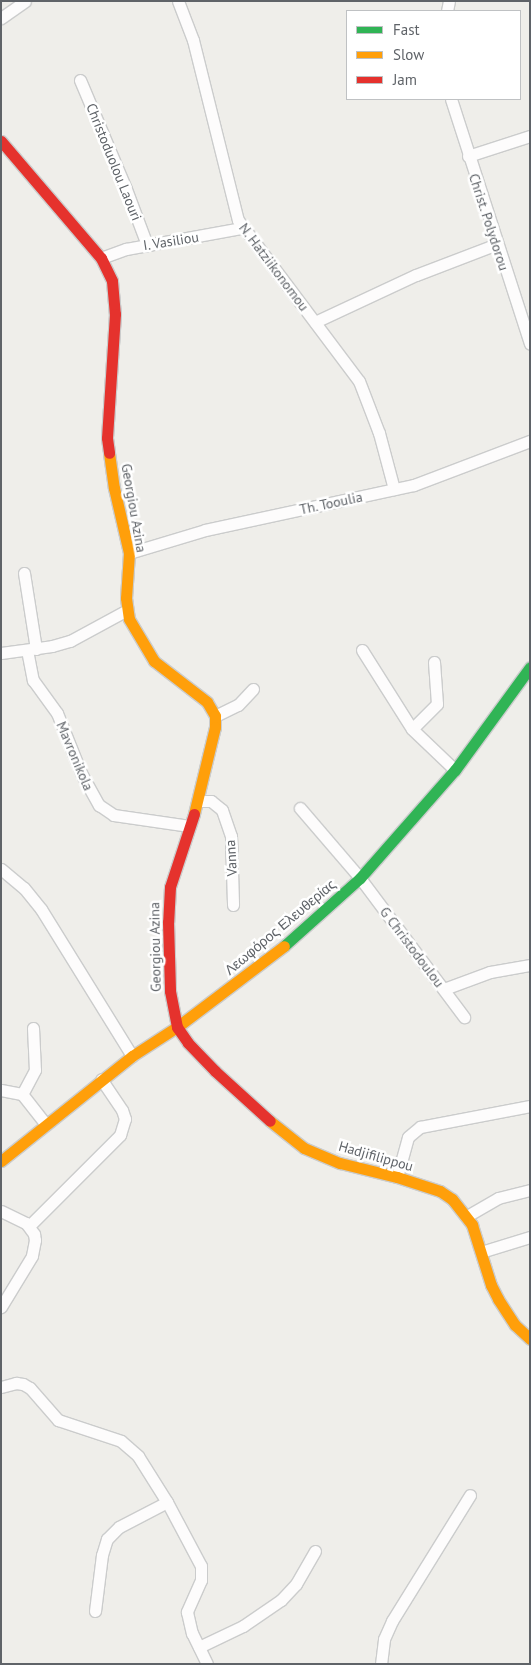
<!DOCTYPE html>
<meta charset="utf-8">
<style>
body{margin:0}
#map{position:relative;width:531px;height:1665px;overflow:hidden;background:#efeeea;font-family:"PT Sans",sans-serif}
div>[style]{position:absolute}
.roads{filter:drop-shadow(1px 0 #cbcccc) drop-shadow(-1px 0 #cbcccc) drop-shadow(0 1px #cbcccc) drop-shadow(0 -1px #cbcccc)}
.street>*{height:11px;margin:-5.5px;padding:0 5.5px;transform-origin:5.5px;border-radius:5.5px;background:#fdfcfc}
.fast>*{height:11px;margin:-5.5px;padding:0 5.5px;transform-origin:5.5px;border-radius:5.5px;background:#30b455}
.slow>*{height:11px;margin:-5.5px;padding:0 5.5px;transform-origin:5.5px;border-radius:5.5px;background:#ff9f0a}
.jam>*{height:11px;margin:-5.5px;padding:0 5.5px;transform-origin:5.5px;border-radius:5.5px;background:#e5322d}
span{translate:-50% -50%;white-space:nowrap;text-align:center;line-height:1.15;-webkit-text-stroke:5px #fff;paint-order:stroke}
.street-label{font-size:14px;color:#5f6368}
.frame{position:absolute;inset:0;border:2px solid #5f6368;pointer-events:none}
.legend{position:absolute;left:346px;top:10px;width:175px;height:90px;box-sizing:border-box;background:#fff;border:1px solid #bfc1c3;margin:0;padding:6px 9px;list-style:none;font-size:15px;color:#5f6368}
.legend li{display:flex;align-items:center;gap:10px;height:25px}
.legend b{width:25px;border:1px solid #bfc1c3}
</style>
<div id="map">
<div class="roads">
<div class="street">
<div style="left:178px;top:1px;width:42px;rotate:69deg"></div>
<div style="left:193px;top:40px;width:186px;rotate:76deg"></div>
<div style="left:238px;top:220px;width:201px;rotate:53.1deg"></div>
<div style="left:359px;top:381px;width:56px;rotate:69deg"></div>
<div style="left:379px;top:433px;width:58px;rotate:75deg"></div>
<div style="left:447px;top:11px;width:10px;rotate:-79deg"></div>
<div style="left:1px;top:18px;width:29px;rotate:-35deg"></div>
<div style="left:80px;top:80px;width:118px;rotate:67.1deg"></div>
<div style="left:126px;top:189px;width:60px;rotate:69.4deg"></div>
<div style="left:451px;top:99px;width:257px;rotate:72.1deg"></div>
<div style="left:468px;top:156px;width:65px;rotate:-17.9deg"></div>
<div style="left:101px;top:258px;width:27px;rotate:-20deg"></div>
<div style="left:126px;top:249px;width:118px;rotate:-10.3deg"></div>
<div style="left:315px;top:322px;width:111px;rotate:-25deg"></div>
<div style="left:416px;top:275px;width:87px;rotate:-20.9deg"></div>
<div style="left:129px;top:553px;width:79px;rotate:-16.8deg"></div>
<div style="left:205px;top:530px;width:214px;rotate:-12.2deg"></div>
<div style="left:414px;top:485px;width:124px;rotate:-20.8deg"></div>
<div style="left:24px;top:573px;width:77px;rotate:81deg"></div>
<div style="left:27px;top:650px;width:31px;rotate:79deg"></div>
<div style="left:33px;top:680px;width:41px;rotate:54deg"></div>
<div style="left:57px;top:713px;width:65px;rotate:68.2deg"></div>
<div style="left:81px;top:773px;width:37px;rotate:61deg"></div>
<div style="left:99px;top:805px;width:18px;rotate:34deg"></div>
<div style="left:114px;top:815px;width:76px;rotate:8.3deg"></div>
<div style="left:362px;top:650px;width:93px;rotate:57.7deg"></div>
<div style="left:1px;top:653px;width:51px;rotate:-7.8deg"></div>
<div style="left:52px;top:646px;width:19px;rotate:-16deg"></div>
<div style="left:70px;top:641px;width:65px;rotate:-28.5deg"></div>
<div style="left:434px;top:662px;width:42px;rotate:85.9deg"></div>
<div style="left:437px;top:704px;width:35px;rotate:135deg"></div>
<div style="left:412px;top:729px;width:59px;rotate:43.6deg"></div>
<div style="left:215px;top:716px;width:25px;rotate:-26deg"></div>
<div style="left:238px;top:705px;width:22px;rotate:-47deg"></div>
<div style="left:198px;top:801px;width:13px"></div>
<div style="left:211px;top:801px;width:14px;rotate:39deg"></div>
<div style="left:222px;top:810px;width:28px;rotate:71deg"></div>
<div style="left:231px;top:836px;width:69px;rotate:88.3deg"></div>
<div style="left:300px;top:808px;width:92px;rotate:49.4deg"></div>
<div style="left:360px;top:878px;width:174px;rotate:53.2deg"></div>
<div style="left:1px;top:869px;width:30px;rotate:40deg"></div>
<div style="left:24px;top:888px;width:27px;rotate:51deg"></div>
<div style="left:41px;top:909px;width:173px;rotate:58.2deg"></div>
<div style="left:444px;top:989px;width:49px;rotate:-20.3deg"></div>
<div style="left:490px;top:972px;width:41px;rotate:-9.9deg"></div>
<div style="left:33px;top:1028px;width:42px;rotate:87.3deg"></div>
<div style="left:35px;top:1070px;width:27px;rotate:118deg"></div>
<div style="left:22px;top:1094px;width:39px;rotate:52deg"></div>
<div style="left:1px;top:1090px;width:21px;rotate:11deg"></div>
<div style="left:397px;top:1177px;width:41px;rotate:-74.6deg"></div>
<div style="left:408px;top:1137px;width:16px;rotate:-40deg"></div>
<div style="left:420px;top:1127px;width:112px;rotate:-10.8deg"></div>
<div style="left:1px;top:1211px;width:28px;rotate:26deg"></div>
<div style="left:26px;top:1223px;width:14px;rotate:54deg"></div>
<div style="left:34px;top:1234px;width:6px;rotate:81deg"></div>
<div style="left:35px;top:1240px;width:16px;rotate:101deg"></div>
<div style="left:32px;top:1256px;width:60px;rotate:121.3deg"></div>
<div style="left:467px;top:1216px;width:36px;rotate:-30deg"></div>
<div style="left:498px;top:1198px;width:33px;rotate:-14deg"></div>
<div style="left:29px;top:1226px;width:129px;rotate:-45deg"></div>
<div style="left:120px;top:1135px;width:17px;rotate:-73deg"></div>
<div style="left:125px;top:1119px;width:9px;rotate:-108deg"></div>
<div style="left:122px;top:1110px;width:37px;rotate:-124deg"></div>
<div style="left:481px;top:1252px;width:51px;rotate:-17deg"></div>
<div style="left:1px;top:1387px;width:16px;rotate:-15deg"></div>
<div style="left:16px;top:1383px;width:7px;rotate:8deg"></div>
<div style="left:23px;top:1384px;width:8px;rotate:30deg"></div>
<div style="left:30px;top:1388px;width:43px;rotate:48.8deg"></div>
<div style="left:58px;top:1420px;width:66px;rotate:18.4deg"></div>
<div style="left:121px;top:1441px;width:23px;rotate:41deg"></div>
<div style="left:138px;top:1456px;width:54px;rotate:57.8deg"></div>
<div style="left:167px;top:1502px;width:72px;rotate:62deg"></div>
<div style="left:201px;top:1566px;width:14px;rotate:90deg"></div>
<div style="left:201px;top:1580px;width:35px;rotate:114deg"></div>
<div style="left:187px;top:1612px;width:22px;rotate:77deg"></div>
<div style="left:192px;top:1633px;width:34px;rotate:64deg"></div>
<div style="left:95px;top:1611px;width:56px;rotate:-82.9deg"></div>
<div style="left:102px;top:1555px;width:17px;rotate:-73deg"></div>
<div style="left:107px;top:1539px;width:17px;rotate:-45deg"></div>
<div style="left:119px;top:1527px;width:54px;rotate:-27.5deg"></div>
<div style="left:199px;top:1647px;width:49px;rotate:-25.5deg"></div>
<div style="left:243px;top:1626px;width:46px;rotate:-34.4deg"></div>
<div style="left:281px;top:1600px;width:22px;rotate:-47deg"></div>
<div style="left:296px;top:1584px;width:38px;rotate:-60deg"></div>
<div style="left:381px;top:1664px;width:25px;rotate:-83deg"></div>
<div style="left:384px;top:1639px;width:20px;rotate:-66deg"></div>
<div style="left:392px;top:1621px;width:148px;rotate:-58.2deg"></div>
</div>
<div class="fast">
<div style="left:284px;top:946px;width:102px;rotate:-41.8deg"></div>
<div style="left:360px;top:878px;width:144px;rotate:-48.7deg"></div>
<div style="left:455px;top:770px;width:127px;rotate:-53.9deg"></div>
</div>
<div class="slow">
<div style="left:109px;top:453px;width:35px;rotate:82deg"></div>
<div style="left:114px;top:488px;width:67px;rotate:77deg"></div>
<div style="left:129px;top:553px;width:45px;rotate:93.8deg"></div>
<div style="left:126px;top:598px;width:21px;rotate:82deg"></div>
<div style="left:129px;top:619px;width:49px;rotate:59.2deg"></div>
<div style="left:154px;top:661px;width:67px;rotate:37.7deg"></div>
<div style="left:207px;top:702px;width:16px;rotate:60deg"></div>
<div style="left:215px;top:716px;width:11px;rotate:90deg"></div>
<div style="left:215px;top:727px;width:89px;rotate:103.6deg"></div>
<div style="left:270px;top:1121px;width:43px;rotate:38.5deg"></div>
<div style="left:304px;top:1148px;width:39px;rotate:23deg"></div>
<div style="left:340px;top:1163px;width:59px;rotate:13.8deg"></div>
<div style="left:397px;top:1177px;width:45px;rotate:18deg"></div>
<div style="left:440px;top:1191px;width:14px;rotate:34deg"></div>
<div style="left:452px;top:1199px;width:33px;rotate:52deg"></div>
<div style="left:472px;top:1225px;width:63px;rotate:72.4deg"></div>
<div style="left:491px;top:1285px;width:16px;rotate:63deg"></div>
<div style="left:498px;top:1299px;width:31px;rotate:57deg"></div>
<div style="left:515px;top:1325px;width:21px;rotate:43deg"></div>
<div style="left:1px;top:1161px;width:168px;rotate:-38.7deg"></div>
<div style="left:132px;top:1056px;width:54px;rotate:-32.8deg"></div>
<div style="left:177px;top:1027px;width:134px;rotate:-37.1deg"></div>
</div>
<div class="jam">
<div style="left:1px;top:141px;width:154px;rotate:49.5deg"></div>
<div style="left:101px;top:258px;width:25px;rotate:64deg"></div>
<div style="left:112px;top:281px;width:33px;rotate:85deg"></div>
<div style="left:115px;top:314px;width:124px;rotate:93.7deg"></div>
<div style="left:107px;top:438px;width:15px;rotate:82deg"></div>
<div style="left:194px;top:814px;width:77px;rotate:108.2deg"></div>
<div style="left:170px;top:887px;width:35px;rotate:93deg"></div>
<div style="left:168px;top:922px;width:69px;rotate:88.3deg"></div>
<div style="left:170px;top:991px;width:37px;rotate:79deg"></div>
<div style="left:177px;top:1027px;width:19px;rotate:55deg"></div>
<div style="left:188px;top:1043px;width:39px;rotate:46deg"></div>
<div style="left:215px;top:1071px;width:74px;rotate:42.3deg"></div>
</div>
</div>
<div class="street-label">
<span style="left:114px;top:162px;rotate:68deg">Christoduolou Laouri</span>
<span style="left:489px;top:222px;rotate:72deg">Christ. Polydorou</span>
<span style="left:171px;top:241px;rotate:-9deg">I. Vasiliou</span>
<span style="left:274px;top:267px;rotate:53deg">N. Hatziikonomou</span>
<span style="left:331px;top:503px;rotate:-12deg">Th. Tooulia</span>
<span style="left:134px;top:508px;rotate:80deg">Georgiou Azina</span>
<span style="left:75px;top:756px;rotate:67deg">Mavronikola</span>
<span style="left:231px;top:858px;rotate:-93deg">Vanna</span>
<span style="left:280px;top:927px;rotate:-40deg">Λεωφόρος Ελευθερίας</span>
<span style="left:155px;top:947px;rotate:-91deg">Georgiou Azina</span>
<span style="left:412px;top:947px;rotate:53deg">G Christodoulou</span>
<span style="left:376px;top:1156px;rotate:16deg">Hadjifilippou</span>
</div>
<div class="frame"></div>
<ul class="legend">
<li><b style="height:6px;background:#30b455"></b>Fast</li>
<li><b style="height:6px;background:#ff9f0a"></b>Slow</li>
<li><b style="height:6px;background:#e5322d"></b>Jam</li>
</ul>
</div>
